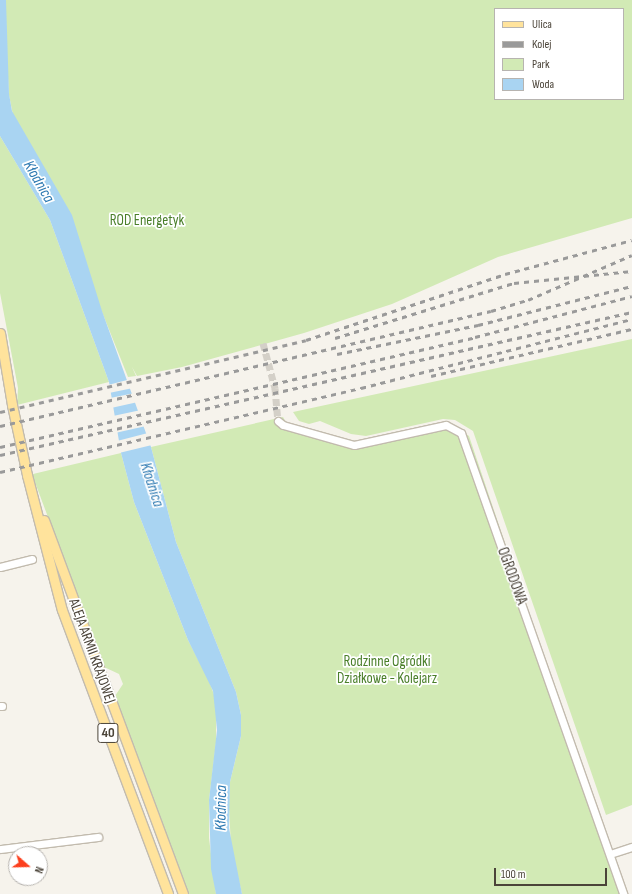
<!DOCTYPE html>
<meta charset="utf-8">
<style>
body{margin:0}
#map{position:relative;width:632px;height:894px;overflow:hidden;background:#f6f3ec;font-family:"Sofia Sans Condensed",sans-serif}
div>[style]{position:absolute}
.green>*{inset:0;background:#d2eab5}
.water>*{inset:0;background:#a9d4f2}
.pier>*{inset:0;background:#f6f3ec}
.minor-tunnel>*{height:7px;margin-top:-3.5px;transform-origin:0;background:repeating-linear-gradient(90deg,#d4d0c8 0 7px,transparent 0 10.5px)}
.roads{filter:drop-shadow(1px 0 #c2bbae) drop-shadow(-1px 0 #c2bbae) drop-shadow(0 1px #c2bbae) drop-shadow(0 -1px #c2bbae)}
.minor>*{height:7px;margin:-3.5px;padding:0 3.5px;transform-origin:3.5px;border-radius:3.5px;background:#fff}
.major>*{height:9px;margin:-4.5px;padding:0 4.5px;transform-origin:4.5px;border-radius:4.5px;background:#ffe39c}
.rail>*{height:2.5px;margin-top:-1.25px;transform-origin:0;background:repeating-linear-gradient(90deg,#9a9a9a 0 5px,transparent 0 10px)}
span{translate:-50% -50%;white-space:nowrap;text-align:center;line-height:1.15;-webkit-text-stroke:3.5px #fff;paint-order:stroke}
.shield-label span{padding:1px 3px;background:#fff;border:1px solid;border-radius:3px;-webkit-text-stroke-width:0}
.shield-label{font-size:14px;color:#4b4439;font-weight:700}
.park-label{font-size:15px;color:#4a7f2a}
.street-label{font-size:15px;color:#4b4439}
.water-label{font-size:16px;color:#2e7ab2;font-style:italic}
.legend{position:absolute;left:494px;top:8px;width:130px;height:92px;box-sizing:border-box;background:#fff;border:1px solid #b7b4b0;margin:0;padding:5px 7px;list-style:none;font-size:12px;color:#4b4439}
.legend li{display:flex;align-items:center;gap:8px;height:20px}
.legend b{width:20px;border:1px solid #b7b4b0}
.north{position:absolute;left:8px;top:846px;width:40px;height:40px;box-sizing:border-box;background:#fff;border:1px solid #b7b4b0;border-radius:50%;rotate:110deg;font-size:11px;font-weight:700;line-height:16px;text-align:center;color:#4b4439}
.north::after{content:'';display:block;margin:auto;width:14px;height:18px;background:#fc3f1d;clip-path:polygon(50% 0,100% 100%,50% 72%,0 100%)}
.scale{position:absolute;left:494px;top:868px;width:113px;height:18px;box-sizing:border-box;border:2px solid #4b4439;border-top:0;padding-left:5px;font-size:12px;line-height:14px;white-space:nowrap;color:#4b4439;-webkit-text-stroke:3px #fff;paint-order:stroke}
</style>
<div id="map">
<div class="green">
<div style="clip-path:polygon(evenodd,6px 0,632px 0,632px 218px,498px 257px,392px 304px,304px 333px,182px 367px,137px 376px,132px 367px,136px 376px,128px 377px,86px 272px,15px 125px,9px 95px,5px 27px,6px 0,495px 9px,623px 9px,623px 99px,495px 99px,495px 9px)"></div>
<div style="clip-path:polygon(0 136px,50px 220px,109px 382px,17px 405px,18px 388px,0 293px)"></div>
<div style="clip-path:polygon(632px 339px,632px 805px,606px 815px,473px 431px,455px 420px,443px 419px,366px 436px,351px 434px,320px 421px,309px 424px,299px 421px,293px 412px)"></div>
<div style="clip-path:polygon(283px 417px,287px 424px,362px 447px,453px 425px,469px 436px,623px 894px,242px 894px,231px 847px,229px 807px,230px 782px,241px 736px,241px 715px,236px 692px,176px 542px,151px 447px)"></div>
<div style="clip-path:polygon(121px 453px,134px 502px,188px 640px,209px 681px,216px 700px,216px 743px,209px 800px,209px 838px,216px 894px,189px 894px,115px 696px,123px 684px,119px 674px,104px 667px,33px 477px,33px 474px)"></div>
</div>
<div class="water">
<div style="clip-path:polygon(0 0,6px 0,9px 94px,12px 111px,72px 215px,102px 311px,151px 447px,176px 542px,236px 692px,241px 715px,241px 736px,230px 782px,229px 828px,242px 894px,216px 894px,211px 869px,209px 800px,217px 730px,213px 691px,188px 640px,134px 502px,121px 453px,109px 382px,50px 220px,0 136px)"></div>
</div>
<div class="pier">
<div style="clip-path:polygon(131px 379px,133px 388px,109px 393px,108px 385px)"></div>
<div style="clip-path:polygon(135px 393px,138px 402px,111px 408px,110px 398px)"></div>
<div style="clip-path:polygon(141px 410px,146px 426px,115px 433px,113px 416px)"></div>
<div style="clip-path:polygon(148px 433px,152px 445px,119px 453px,117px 441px)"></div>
</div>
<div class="minor-tunnel">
<div style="left:263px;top:343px;width:47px;rotate:75.1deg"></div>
<div style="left:275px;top:388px;width:33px;rotate:85deg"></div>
</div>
<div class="roads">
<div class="minor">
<div style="left:278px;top:421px;width:6px;rotate:39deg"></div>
<div style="left:283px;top:425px;width:74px;rotate:15.7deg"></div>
<div style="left:354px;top:445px;width:94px;rotate:-12.3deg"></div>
<div style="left:446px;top:425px;width:17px;rotate:28deg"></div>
<div style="left:461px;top:433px;width:489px;rotate:70.6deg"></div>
<div style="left:0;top:567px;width:33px;rotate:-14deg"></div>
<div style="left:0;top:706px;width:2px"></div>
<div style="left:0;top:849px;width:99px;rotate:-7deg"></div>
<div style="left:610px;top:854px;width:23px;rotate:-18deg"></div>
</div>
<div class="major">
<div style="left:0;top:333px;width:73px;rotate:80.5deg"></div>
<div style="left:12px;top:405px;width:72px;rotate:77.9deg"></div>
<div style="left:27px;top:475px;width:139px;rotate:75.5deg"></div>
<div style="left:62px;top:610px;width:303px;rotate:69.5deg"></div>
<div style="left:44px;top:520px;width:399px;rotate:69.6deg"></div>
</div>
</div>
<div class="rail">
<div style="left:335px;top:338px;width:187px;rotate:-17.1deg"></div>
<div style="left:514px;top:283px;width:119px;rotate:-5.8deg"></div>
<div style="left:337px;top:354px;width:144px;rotate:-11.6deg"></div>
<div style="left:478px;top:325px;width:159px;rotate:-14.2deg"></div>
<div style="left:431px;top:376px;width:206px;rotate:-13.2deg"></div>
<div style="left:0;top:412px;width:314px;rotate:-13.2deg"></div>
<div style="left:306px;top:340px;width:210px;rotate:-18.3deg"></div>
<div style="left:505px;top:274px;width:131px;rotate:-15deg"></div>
<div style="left:0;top:426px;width:504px;rotate:-13.18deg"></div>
<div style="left:491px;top:311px;width:39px;rotate:-17deg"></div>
<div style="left:528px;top:300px;width:113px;rotate:-23.4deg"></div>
<div style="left:0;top:447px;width:488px;rotate:-13deg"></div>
<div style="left:475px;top:337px;width:162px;rotate:-14.6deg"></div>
<div style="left:0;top:455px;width:648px;rotate:-12.75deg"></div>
<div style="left:0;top:472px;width:371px;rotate:-13.1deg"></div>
<div style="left:361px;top:388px;width:280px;rotate:-14.3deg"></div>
</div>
<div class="shield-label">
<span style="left:108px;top:733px">40</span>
</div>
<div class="park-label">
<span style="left:147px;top:221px">ROD Energetyk</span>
<span style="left:387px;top:670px">Rodzinne Ogródki<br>Działkowe - Kolejarz</span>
</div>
<div class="street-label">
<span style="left:512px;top:576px;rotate:70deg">OGRODOWA</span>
<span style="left:92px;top:651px;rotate:70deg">ALEJA ARMII KRAJOWEJ</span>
</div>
<div class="water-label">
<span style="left:38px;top:182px;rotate:60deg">Kłodnica</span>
<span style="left:151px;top:485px;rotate:72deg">Kłodnica</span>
<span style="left:222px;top:808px;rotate:-89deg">Kłodnica</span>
</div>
<ul class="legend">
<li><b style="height:5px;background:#ffe39c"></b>Ulica</li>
<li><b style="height:5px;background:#9a9a9a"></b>Kolej</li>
<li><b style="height:11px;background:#d2eab5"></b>Park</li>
<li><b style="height:11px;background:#a9d4f2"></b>Woda</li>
</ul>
<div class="north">N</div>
<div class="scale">100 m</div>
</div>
